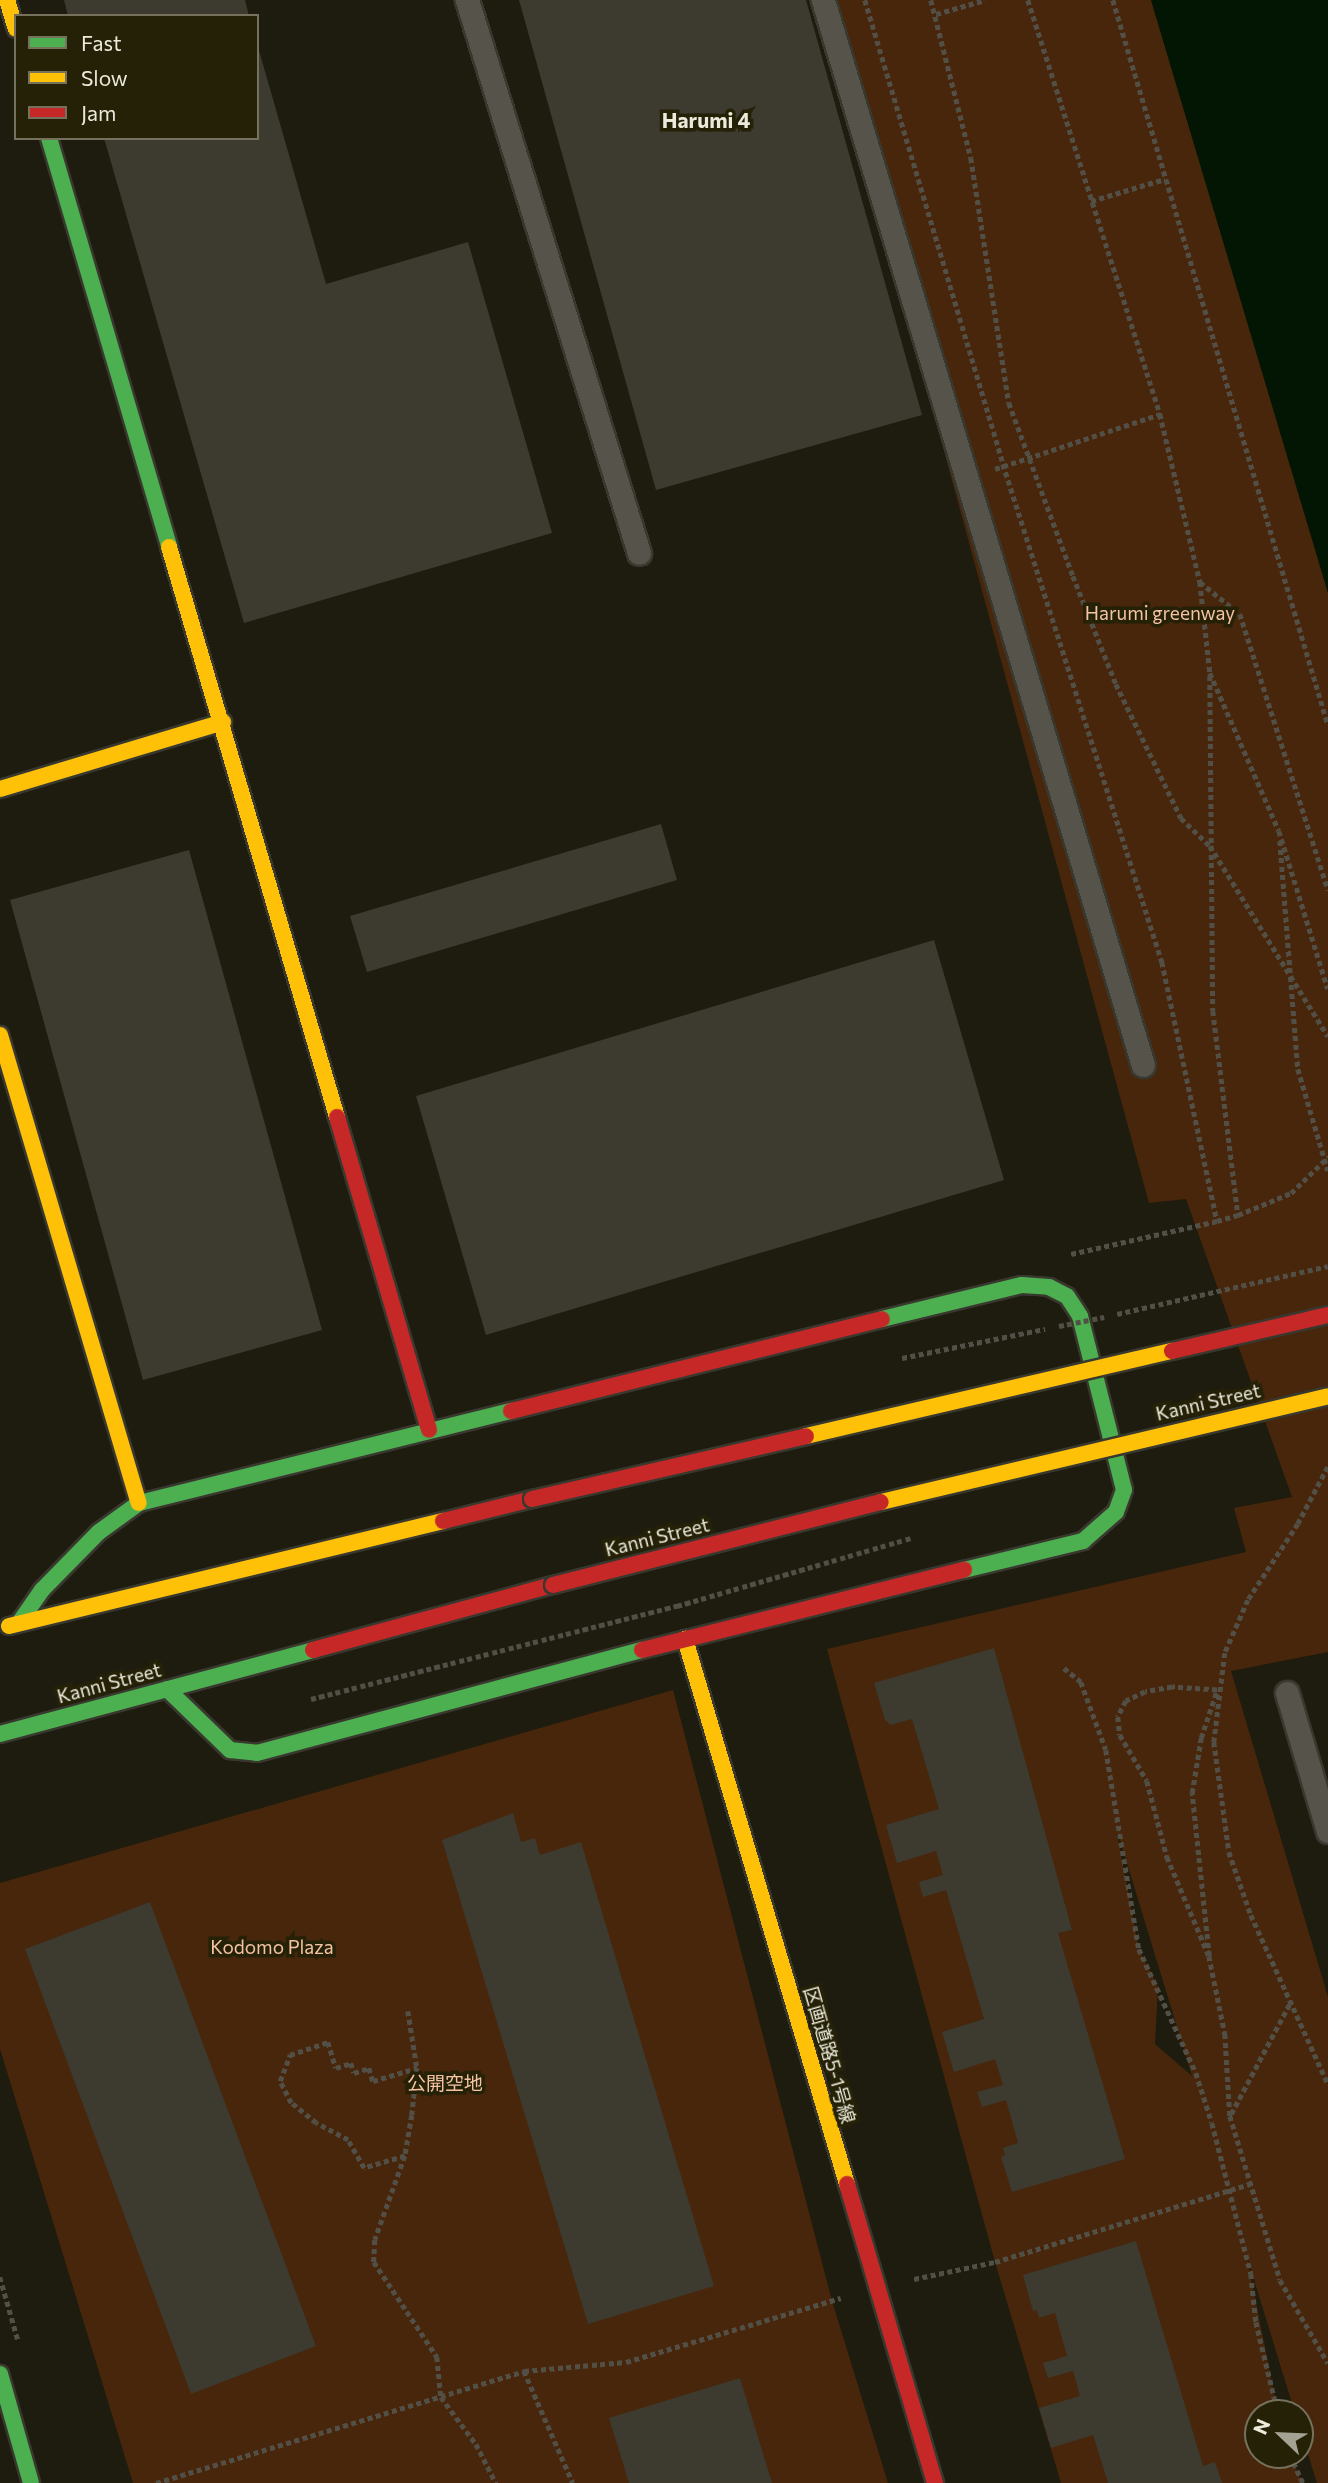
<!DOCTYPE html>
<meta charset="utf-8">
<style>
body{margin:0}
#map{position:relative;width:1328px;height:2483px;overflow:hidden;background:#1e1c0e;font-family:Commissioner,"Noto Sans JP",sans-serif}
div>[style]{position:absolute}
.green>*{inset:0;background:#47260b}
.water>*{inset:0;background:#031603}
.building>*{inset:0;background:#3d3a2f}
.path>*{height:4.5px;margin-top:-2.25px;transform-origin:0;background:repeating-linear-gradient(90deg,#525046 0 5px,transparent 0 8.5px)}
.roads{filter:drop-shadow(2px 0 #39382f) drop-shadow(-2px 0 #39382f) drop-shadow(0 2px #39382f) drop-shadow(0 -2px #39382f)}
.lane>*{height:23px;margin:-11.5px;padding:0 11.5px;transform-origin:11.5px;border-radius:11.5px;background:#56544a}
.fast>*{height:16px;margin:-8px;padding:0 8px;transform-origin:8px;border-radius:8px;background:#4caf50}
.slow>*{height:16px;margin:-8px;padding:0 8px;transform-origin:8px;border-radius:8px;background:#ffc107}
.jam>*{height:16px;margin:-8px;padding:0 8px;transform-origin:8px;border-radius:8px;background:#c62828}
.path-bridge>*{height:4.5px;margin-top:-2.25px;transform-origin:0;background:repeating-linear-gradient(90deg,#525046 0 5px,transparent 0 8.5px)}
.bridges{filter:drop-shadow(2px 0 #39382f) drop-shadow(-2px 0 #39382f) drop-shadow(0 2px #39382f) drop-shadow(0 -2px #39382f)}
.slow-bridge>*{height:16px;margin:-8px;padding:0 8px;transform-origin:8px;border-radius:8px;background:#ffc107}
.jam-bridge>*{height:16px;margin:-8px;padding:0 8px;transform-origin:8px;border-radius:8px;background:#c62828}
span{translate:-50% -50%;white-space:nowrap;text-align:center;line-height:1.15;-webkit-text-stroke:7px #252107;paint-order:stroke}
.park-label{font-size:19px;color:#f5c2a2}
.street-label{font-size:19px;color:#eceadb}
.neighbourhood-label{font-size:21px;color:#eceadb;font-weight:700}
.legend{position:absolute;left:14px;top:14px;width:245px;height:126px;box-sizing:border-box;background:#252107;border:2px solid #75715c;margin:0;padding:9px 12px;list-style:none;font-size:21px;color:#eceadb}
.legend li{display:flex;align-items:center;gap:14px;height:35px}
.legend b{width:35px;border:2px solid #75715c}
.north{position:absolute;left:1244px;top:2399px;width:70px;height:70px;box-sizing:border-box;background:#252107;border:2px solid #75715c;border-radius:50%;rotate:293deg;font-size:19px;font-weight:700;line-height:28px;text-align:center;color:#eceadb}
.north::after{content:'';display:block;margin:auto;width:24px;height:32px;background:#a4a293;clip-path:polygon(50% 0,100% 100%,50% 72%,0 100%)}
</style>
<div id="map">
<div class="green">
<div style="clip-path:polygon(evenodd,821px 0,1151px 0,1328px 592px,1328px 1652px,1231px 1671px,1328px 1997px,1328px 2483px,1317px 2483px,1300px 2429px,1300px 2413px,1295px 2413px,1247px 2257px,1278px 2413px,1258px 2413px,1258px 2455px,1290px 2455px,1303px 2483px,1061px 2483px,995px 2262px,827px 1649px,1246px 1552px,1234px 1508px,1292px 1497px,1186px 1199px,1149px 1203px,821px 0,1117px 1834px,1118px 1834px,1192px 2076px,1155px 2044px,1158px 1986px,1139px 1949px,1117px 1834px)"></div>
<div style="clip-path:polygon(673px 1690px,832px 2301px,888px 2483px,133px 2483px,0 2049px,0 1883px)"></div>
</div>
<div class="water">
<div style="clip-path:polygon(1151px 0,1328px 0,1328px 593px)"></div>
</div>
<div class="building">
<div style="clip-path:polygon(64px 0,245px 0,249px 16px,68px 16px)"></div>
<div style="clip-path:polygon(519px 0,806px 0,922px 415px,656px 490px)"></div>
<div style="clip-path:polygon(258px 47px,326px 284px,468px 242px,552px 533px,244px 623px,104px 138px,257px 138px)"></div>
<div style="clip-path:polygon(661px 824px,677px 880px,367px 972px,350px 916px)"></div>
<div style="clip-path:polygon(189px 850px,322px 1330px,143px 1380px,10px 900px)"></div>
<div style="clip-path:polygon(934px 940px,1004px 1180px,486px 1335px,416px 1096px)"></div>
<div style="clip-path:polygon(994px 1648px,1072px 1930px,1058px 1933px,1125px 2159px,1012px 2192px,1001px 2157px,1005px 2155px,1003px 2148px,1018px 2143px,1006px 2100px,982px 2107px,977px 2092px,1003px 2085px,995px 2059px,954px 2072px,942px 2032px,984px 2019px,946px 1890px,923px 1897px,919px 1882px,943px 1875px,936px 1851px,897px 1863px,886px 1825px,939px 1809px,912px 1719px,891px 1725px,885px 1720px,874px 1683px)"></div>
<div style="clip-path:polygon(513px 1813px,521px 1842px,535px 1838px,540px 1855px,581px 1842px,714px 2286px,588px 2324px,442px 1840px)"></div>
<div style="clip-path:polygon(150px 1902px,316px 2346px,191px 2394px,25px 1949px)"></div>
<div style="clip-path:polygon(1136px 2241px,1203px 2466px,1215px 2462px,1222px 2483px,1108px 2483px,1093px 2435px,1051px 2448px,1039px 2408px,1080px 2396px,1073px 2371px,1048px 2378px,1043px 2363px,1067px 2356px,1055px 2313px,1039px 2318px,1037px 2310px,1033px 2311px,1023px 2275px)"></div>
<div style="clip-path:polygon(740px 2378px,772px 2483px,629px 2483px,609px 2418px)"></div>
</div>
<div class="path">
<div style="left:865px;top:0;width:484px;rotate:73.4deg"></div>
<div style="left:1003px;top:464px;width:523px;rotate:72.29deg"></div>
<div style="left:1162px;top:962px;width:265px;rotate:78deg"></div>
<div style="left:1217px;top:1221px;width:22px;rotate:-16deg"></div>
<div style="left:931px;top:0;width:163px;rotate:75.8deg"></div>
<div style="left:971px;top:158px;width:248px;rotate:81.2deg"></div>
<div style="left:1009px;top:403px;width:184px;rotate:69.7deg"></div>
<div style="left:1073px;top:576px;width:116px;rotate:68.3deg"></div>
<div style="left:1116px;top:684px;width:149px;rotate:64.1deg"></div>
<div style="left:1181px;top:818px;width:40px;rotate:44deg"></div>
<div style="left:1210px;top:846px;width:224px;rotate:58.2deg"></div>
<div style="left:1028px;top:0;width:435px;rotate:72.3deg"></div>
<div style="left:1160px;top:414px;width:173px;rotate:76.6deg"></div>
<div style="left:1200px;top:582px;width:92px;rotate:83.7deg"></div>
<div style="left:1210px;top:673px;width:172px;rotate:66.4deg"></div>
<div style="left:1279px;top:831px;width:165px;rotate:72.8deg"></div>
<div style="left:1113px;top:0;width:756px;rotate:73.48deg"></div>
<div style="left:936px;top:14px;width:51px;rotate:-15.9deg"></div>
<div style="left:1091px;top:201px;width:77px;rotate:-16.6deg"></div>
<div style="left:995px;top:469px;width:174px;rotate:-18.4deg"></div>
<div style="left:1200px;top:582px;width:51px;rotate:38.7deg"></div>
<div style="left:1240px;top:614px;width:290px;rotate:72.3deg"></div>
<div style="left:1210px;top:676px;width:335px;rotate:89.5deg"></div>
<div style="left:1213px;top:1011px;width:206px;rotate:83deg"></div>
<div style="left:1238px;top:1215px;width:57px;rotate:-22.5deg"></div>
<div style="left:1291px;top:1193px;width:52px;rotate:-44.2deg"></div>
<div style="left:1280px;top:841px;width:229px;rotate:85.5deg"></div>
<div style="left:1298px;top:1069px;width:106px;rotate:73.6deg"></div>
<div style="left:1071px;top:1254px;width:150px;rotate:-12.7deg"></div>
<div style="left:1117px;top:1314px;width:216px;rotate:-12.8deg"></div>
<div style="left:902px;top:1358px;width:146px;rotate:-11.5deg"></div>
<div style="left:1328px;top:1467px;width:64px;rotate:117.8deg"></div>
<div style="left:1298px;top:1524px;width:91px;rotate:123.3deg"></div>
<div style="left:1248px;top:1600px;width:58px;rotate:113.5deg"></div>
<div style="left:1225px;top:1653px;width:90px;rotate:97deg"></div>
<div style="left:1214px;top:1742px;width:111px;rotate:82.2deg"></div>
<div style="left:1229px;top:1852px;width:67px;rotate:70.8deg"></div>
<div style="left:1251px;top:1915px;width:186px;rotate:65.5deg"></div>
<div style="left:1064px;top:1668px;width:22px;rotate:39deg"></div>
<div style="left:1081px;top:1682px;width:72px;rotate:69.8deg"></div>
<div style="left:1106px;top:1750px;width:202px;rotate:80.6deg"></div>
<div style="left:1139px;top:1949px;width:136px;rotate:65.3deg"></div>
<div style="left:1196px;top:2073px;width:52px;rotate:72.3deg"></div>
<div style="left:1212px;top:2123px;width:156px;rotate:75.5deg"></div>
<div style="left:1251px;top:2274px;width:48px;rotate:84.1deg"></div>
<div style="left:1256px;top:2322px;width:94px;rotate:76.4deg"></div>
<div style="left:1209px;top:1956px;width:164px;rotate:-96deg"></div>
<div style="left:1192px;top:1793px;width:56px;rotate:-80.7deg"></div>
<div style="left:1201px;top:1738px;width:51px;rotate:-71.6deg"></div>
<div style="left:1217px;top:1690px;width:45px;rotate:-176.2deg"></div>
<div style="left:1172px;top:1687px;width:27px;rotate:170deg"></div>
<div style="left:1145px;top:1692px;width:21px;rotate:155deg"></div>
<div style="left:1126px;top:1701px;width:18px;rotate:117deg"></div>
<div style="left:1118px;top:1717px;width:18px;rotate:84deg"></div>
<div style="left:1120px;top:1735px;width:53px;rotate:59.6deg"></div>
<div style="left:1147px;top:1781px;width:79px;rotate:75.3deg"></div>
<div style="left:1167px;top:1857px;width:108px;rotate:67deg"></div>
<div style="left:1209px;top:1956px;width:80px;rotate:78.4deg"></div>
<div style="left:1225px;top:2034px;width:82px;rotate:86.5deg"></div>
<div style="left:1230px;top:2116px;width:171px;rotate:73deg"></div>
<div style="left:1280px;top:2280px;width:96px;rotate:60deg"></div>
<div style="left:408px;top:2011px;width:58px;rotate:81deg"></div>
<div style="left:417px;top:2068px;width:47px;rotate:96.1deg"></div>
<div style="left:412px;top:2115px;width:42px;rotate:99.7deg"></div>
<div style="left:405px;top:2156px;width:89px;rotate:109.7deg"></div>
<div style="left:375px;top:2240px;width:22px;rotate:93deg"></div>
<div style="left:374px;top:2262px;width:114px;rotate:56.4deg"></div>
<div style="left:437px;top:2357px;width:40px;rotate:84.3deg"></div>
<div style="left:441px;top:2397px;width:59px;rotate:53.3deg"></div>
<div style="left:476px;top:2444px;width:44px;rotate:62.9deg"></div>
<div style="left:1231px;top:2114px;width:128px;rotate:-62deg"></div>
<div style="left:405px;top:2156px;width:43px;rotate:163.7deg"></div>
<div style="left:364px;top:2168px;width:32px;rotate:-120deg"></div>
<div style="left:348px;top:2140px;width:36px;rotate:-152deg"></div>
<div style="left:316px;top:2123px;width:32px;rotate:-141deg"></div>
<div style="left:291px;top:2103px;width:25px;rotate:-117deg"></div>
<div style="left:280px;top:2081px;width:28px;rotate:-69deg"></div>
<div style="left:290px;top:2055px;width:40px;rotate:-18.9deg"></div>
<div style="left:328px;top:2042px;width:27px;rotate:73deg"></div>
<div style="left:336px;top:2068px;width:16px;rotate:-18deg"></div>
<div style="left:351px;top:2063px;width:10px;rotate:73deg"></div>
<div style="left:354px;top:2073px;width:16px;rotate:-18deg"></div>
<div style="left:369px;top:2068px;width:14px;rotate:73deg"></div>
<div style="left:373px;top:2081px;width:46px;rotate:-16.5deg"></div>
<div style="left:0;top:2277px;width:66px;rotate:74.1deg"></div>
<div style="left:914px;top:2279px;width:83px;rotate:-11.9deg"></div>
<div style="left:995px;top:2262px;width:267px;rotate:-17deg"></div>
<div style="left:524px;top:2371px;width:122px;rotate:66.4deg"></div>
<div style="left:1290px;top:2455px;width:31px;rotate:65deg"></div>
<div style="left:156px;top:2483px;width:385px;rotate:-16.9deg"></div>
<div style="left:524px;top:2371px;width:102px;rotate:-5deg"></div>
<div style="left:626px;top:2362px;width:224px;rotate:-16.6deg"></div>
</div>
<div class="roads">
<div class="lane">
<div style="left:467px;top:0;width:579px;rotate:72.72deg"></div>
<div style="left:823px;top:0;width:1112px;rotate:73.28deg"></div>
<div style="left:1287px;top:1693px;width:144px;rotate:73.5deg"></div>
</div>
<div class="fast">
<div style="left:49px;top:138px;width:426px;rotate:73.6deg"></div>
<div style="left:882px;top:1319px;width:144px;rotate:-13.7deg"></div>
<div style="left:1022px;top:1285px;width:27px;rotate:4deg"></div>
<div style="left:1049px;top:1287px;width:20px;rotate:27deg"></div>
<div style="left:1067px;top:1296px;width:24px;rotate:57deg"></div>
<div style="left:1080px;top:1316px;width:179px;rotate:75.8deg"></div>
<div style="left:1124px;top:1490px;width:23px;rotate:110deg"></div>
<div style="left:1116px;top:1512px;width:44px;rotate:138.7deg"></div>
<div style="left:1083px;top:1541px;width:122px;rotate:166.3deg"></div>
<div style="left:19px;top:1623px;width:40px;rotate:-55.1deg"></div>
<div style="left:42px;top:1590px;width:81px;rotate:-45.5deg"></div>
<div style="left:99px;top:1532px;width:49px;rotate:-35.9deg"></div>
<div style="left:139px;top:1503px;width:383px;rotate:-13.9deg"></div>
<div style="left:167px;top:1689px;width:88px;rotate:44.1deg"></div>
<div style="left:230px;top:1750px;width:27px;rotate:6deg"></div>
<div style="left:257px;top:1753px;width:399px;rotate:-15deg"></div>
<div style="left:0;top:1734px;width:324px;rotate:-15deg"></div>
<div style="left:0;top:2374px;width:113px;rotate:74.1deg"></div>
</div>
<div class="slow">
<div style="left:7px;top:0;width:30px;rotate:73deg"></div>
<div style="left:169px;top:547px;width:594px;rotate:73.58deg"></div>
<div style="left:0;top:789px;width:233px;rotate:-16.7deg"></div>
<div style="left:0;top:1035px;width:488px;rotate:73.5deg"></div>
<div style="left:9px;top:1626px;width:447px;rotate:-13.6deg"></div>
<div style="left:685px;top:1639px;width:569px;rotate:73.45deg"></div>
</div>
<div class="jam">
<div style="left:337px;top:1117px;width:326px;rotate:73.6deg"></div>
<div style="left:511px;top:1411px;width:382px;rotate:-13.9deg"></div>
<div style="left:443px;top:1521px;width:92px;rotate:-13.9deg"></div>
<div style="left:313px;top:1650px;width:249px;rotate:-15.2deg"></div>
<div style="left:642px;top:1650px;width:332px;rotate:-14deg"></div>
<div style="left:847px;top:2184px;width:312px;rotate:73.6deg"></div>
</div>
</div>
<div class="path-bridge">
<div style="left:1059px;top:1326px;width:46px;rotate:-11.3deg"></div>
<div style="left:311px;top:1699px;width:378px;rotate:-14.3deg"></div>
<div style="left:677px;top:1606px;width:244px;rotate:-16.2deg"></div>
</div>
<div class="bridges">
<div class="slow-bridge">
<div style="left:806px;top:1436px;width:376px;rotate:-13.1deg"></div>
<div style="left:881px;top:1502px;width:459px;rotate:-13.3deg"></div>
</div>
<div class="jam-bridge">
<div style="left:1172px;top:1351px;width:160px;rotate:-13deg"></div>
<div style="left:532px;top:1499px;width:281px;rotate:-12.9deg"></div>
<div style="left:553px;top:1585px;width:338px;rotate:-14.2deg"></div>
</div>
</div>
<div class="park-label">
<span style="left:1160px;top:613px">Harumi greenway</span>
<span style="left:272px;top:1947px">Kodomo Plaza</span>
<span style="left:445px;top:2083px">公開空地</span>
</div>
<div class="street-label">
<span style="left:1208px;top:1402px;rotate:-13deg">Kanni Street</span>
<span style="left:657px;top:1537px;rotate:-14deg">Kanni Street</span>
<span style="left:109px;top:1683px;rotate:-15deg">Kanni Street</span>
<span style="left:830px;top:2055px;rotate:74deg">区画道路5-1号線</span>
</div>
<div class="neighbourhood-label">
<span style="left:706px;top:120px">Harumi 4</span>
</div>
<ul class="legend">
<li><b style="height:9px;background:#4caf50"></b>Fast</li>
<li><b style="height:9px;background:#ffc107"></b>Slow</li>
<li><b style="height:9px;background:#c62828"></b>Jam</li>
</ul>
<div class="north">N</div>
</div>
